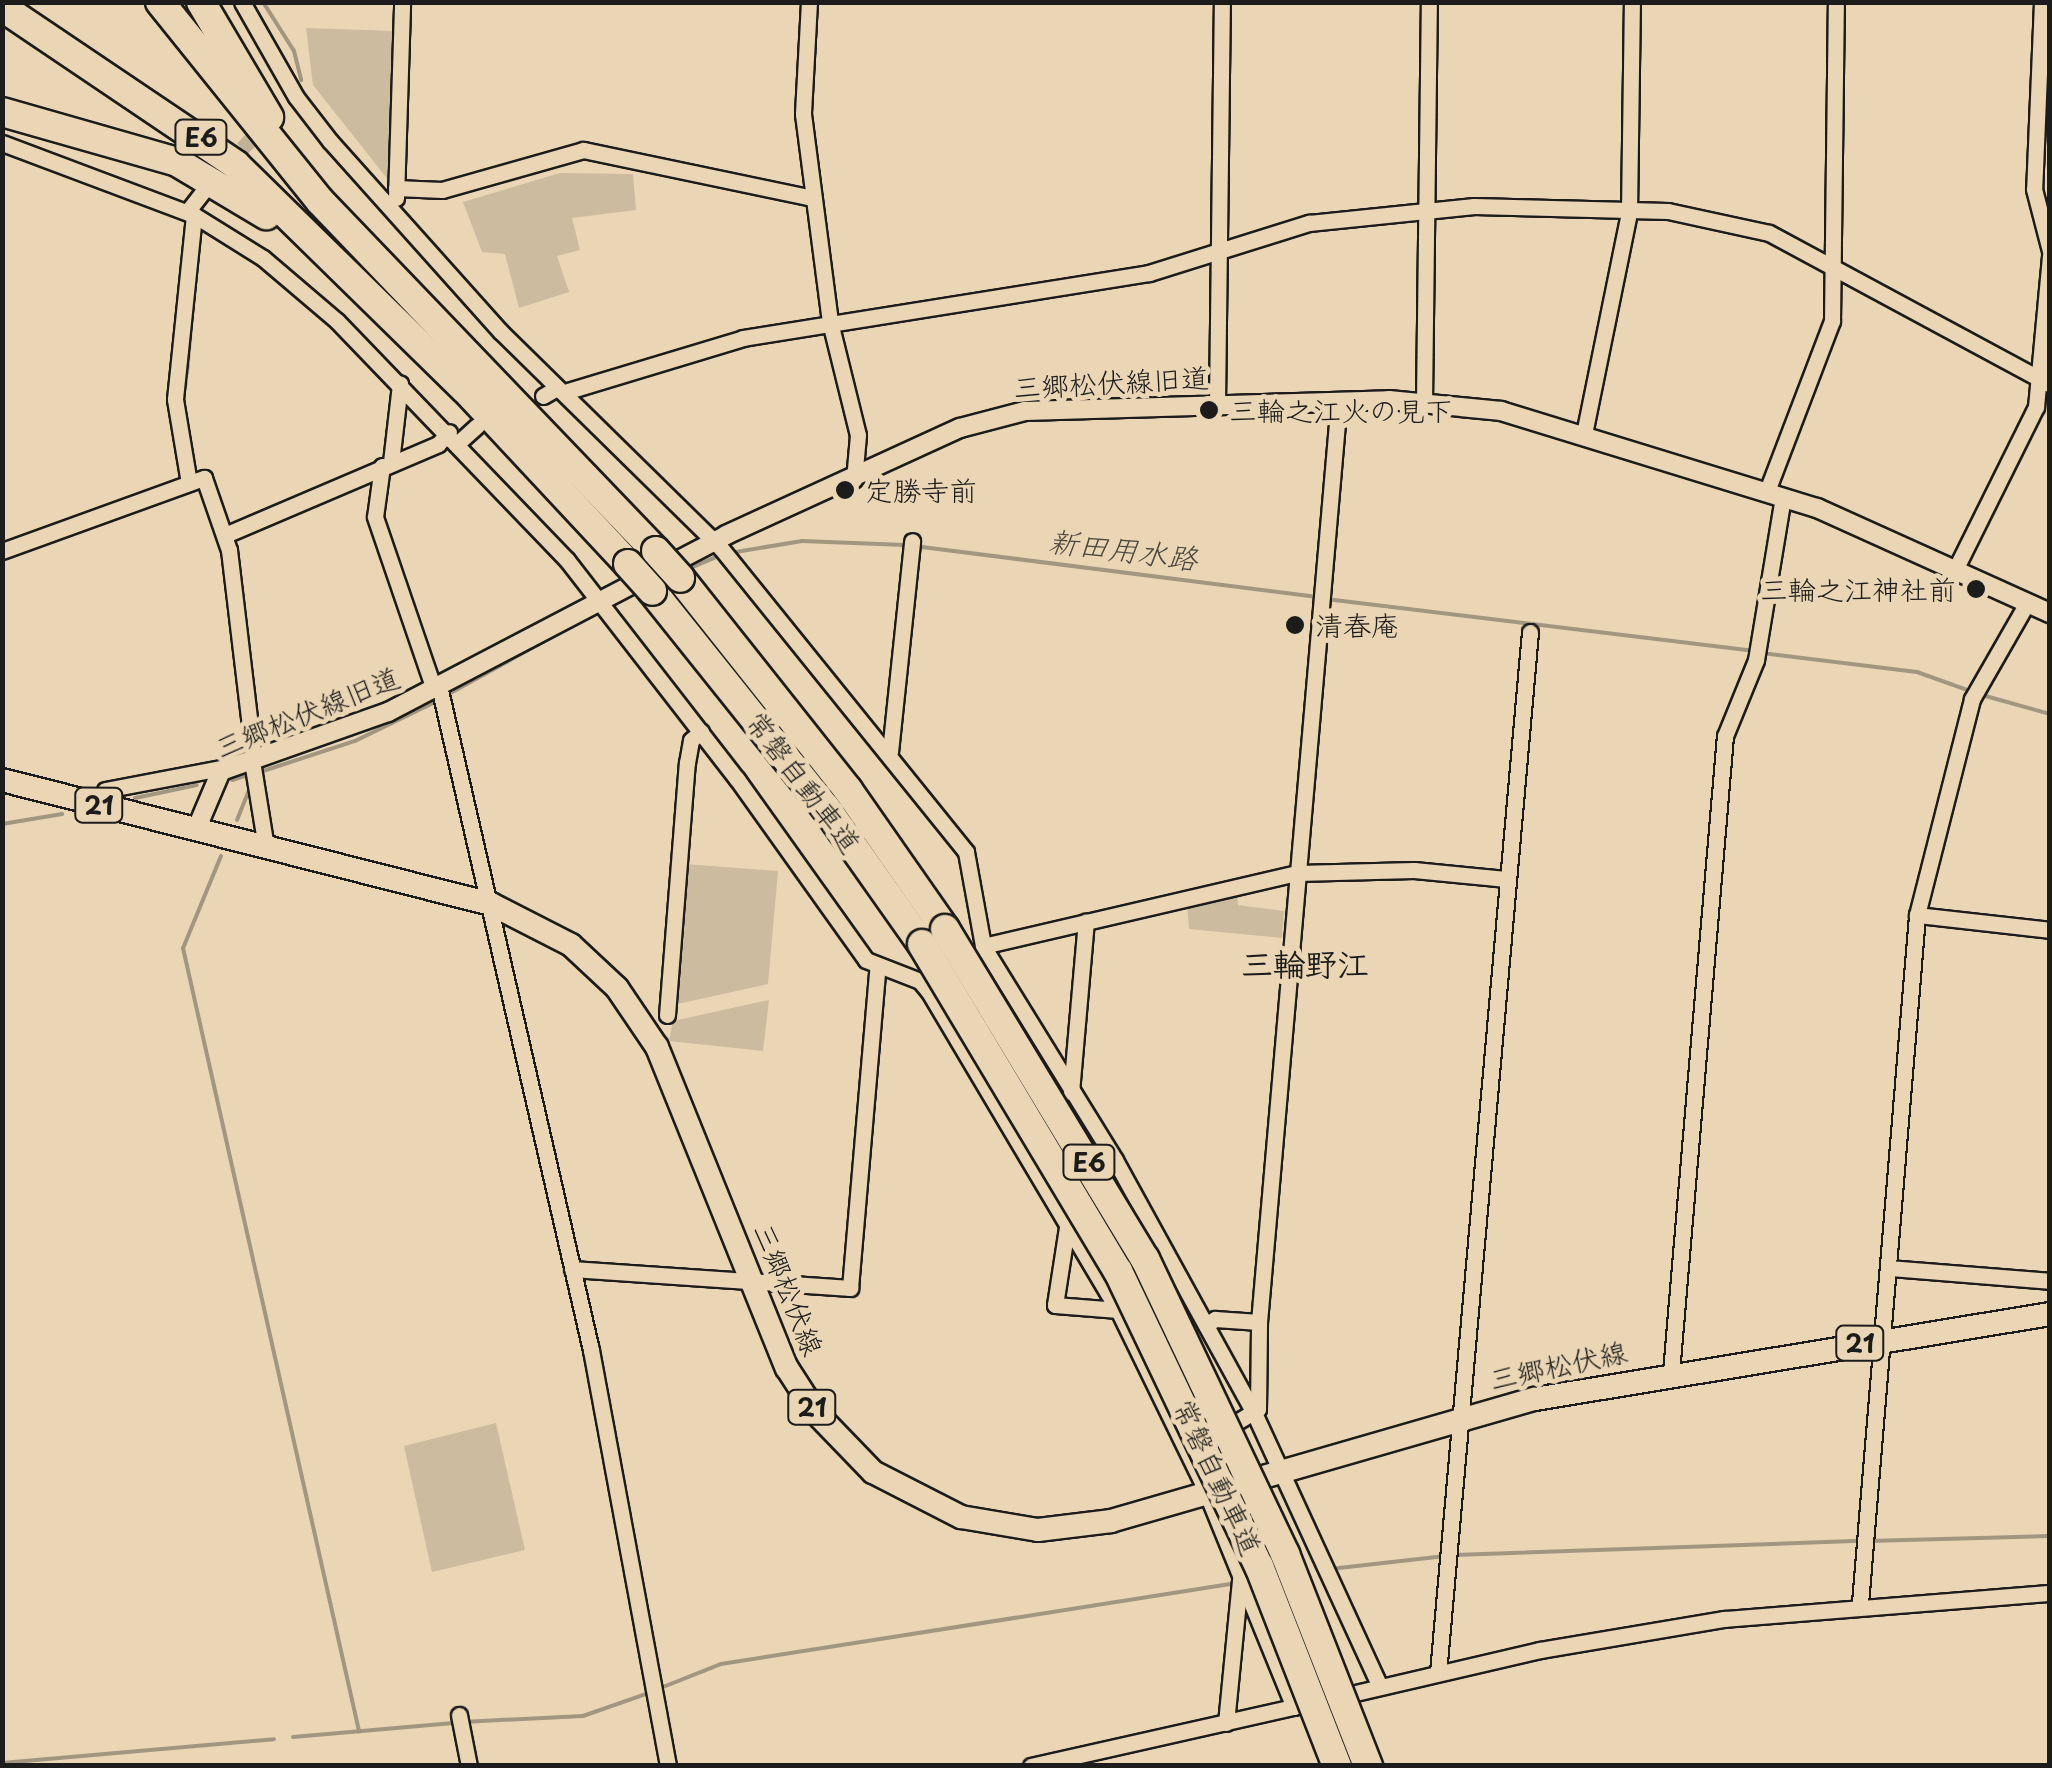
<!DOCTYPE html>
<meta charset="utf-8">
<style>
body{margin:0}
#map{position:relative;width:2052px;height:1768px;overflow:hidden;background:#ead6b4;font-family:"Playpen Sans","Klee One",sans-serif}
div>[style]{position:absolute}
.green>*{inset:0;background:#ccbb9e}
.stream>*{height:4px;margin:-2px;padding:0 2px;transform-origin:2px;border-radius:2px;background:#a39680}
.minor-tunnel>*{height:15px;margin-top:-7.5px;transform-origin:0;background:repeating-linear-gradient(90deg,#c1b196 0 15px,transparent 0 23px)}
.roads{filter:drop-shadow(2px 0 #1c1c1c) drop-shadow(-2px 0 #1c1c1c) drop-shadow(0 2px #1c1c1c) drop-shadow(0 -2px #1c1c1c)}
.minor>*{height:15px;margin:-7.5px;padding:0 7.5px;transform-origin:7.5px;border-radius:7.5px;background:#ead6b4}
.tertiary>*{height:18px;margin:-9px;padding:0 9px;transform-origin:9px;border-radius:9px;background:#ead6b4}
.primary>*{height:22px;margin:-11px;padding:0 11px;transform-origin:11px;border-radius:11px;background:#ead6b4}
.motorway>*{height:28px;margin:-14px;padding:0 14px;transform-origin:14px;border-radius:14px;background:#ead6b4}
.bridges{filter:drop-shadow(2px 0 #1c1c1c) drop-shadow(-2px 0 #1c1c1c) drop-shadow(0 2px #1c1c1c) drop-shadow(0 -2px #1c1c1c)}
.motorway-bridge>*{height:28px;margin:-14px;padding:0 14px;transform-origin:14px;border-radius:14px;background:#ead6b4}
.dots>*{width:28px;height:28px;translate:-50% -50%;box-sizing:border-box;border:5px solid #ead6b4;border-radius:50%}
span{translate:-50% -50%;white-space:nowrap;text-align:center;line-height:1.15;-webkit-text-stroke:10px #ead6b4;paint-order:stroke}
.shield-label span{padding:2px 8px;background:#ead6b4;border:2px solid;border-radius:8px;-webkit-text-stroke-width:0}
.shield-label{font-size:25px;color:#1c1c1c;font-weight:700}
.street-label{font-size:28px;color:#1c1c1c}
.poi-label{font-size:28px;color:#1c1c1c}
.left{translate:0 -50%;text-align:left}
.right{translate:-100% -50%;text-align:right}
.water-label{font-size:30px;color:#4b473f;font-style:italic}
.quarter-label{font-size:32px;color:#1c1c1c;font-weight:700}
.frame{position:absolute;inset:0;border:5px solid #1c1c1c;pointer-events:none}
</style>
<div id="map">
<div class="green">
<div style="clip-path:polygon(306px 28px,395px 31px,390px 182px,313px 85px)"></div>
<div style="clip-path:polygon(560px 173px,633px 174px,636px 210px,572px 218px,580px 250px,557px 256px,569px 292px,519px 308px,505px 254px,482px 252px,463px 202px)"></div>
<div style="clip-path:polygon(685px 864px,778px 871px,768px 984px,673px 1005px)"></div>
<div style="clip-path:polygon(1237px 894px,1238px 905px,1284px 911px,1282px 938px,1189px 929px,1187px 903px)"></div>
<div style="clip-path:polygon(769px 1000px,763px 1051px,669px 1041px,673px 1021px)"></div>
<div style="clip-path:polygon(496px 1423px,525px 1550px,432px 1572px,404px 1446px)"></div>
</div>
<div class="stream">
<div style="left:263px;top:2px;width:58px;rotate:57.7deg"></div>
<div style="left:294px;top:51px;width:30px;rotate:76deg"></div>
<div style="left:187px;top:373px;width:104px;rotate:-85.1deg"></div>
<div style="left:183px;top:399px;width:18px;rotate:-81deg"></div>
<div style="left:914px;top:546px;width:405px;rotate:7.2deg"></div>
<div style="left:730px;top:553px;width:73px;rotate:-9.5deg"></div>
<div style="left:802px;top:541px;width:103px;rotate:2.2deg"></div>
<div style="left:688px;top:569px;width:36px;rotate:-23deg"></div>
<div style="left:1326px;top:599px;width:430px;rotate:6.9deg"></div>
<div style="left:1762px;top:653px;width:156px;rotate:7deg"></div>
<div style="left:1917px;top:672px;width:59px;rotate:19.7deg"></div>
<div style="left:1982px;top:695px;width:71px;rotate:15.6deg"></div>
<div style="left:445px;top:696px;width:155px;rotate:-28.9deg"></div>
<div style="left:260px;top:772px;width:100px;rotate:-18.1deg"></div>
<div style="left:355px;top:741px;width:91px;rotate:-26deg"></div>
<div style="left:232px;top:780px;width:20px;rotate:-18deg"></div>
<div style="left:135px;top:798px;width:63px;rotate:-11.8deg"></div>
<div style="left:237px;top:820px;width:29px;rotate:-68deg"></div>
<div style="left:2px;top:824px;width:61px;rotate:-9.5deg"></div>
<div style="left:221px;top:856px;width:100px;rotate:112.4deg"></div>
<div style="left:183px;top:948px;width:803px;rotate:77.33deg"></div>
<div style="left:1869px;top:1541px;width:181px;rotate:-1.6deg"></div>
<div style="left:1455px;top:1555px;width:405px;rotate:-2deg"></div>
<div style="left:1330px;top:1569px;width:116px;rotate:-6.4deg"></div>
<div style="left:658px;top:1689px;width:68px;rotate:-21.6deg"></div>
<div style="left:721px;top:1664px;width:522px;rotate:-8.92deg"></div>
<div style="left:463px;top:1722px;width:120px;rotate:-2.9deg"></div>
<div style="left:583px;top:1716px;width:70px;rotate:-19.2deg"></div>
<div style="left:293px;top:1737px;width:161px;rotate:-5deg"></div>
<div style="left:2px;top:1763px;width:273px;rotate:-5deg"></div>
</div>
<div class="minor-tunnel">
<div style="left:227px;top:165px;width:57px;rotate:-47.1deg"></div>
</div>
<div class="roads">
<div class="minor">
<div style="left:242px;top:2px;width:109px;rotate:60.4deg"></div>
<div style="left:296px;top:97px;width:56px;rotate:52.3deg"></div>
<div style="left:330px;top:141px;width:256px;rotate:48.2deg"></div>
<div style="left:501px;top:332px;width:307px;rotate:44.5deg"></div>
<div style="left:720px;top:547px;width:392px;rotate:51.1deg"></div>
<div style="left:966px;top:852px;width:96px;rotate:79.7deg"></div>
<div style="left:983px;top:946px;width:251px;rotate:58.3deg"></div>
<div style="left:1115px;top:1160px;width:291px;rotate:61.2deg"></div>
<div style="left:1255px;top:1415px;width:299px;rotate:65.3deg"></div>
<div style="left:809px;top:2px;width:112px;rotate:93.1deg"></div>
<div style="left:803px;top:114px;width:210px;rotate:82.6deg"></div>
<div style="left:830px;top:322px;width:116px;rotate:76.1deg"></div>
<div style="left:858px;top:435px;width:45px;rotate:95.1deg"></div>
<div style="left:2042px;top:2px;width:187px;rotate:92.4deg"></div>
<div style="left:2034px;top:189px;width:64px;rotate:75.5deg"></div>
<div style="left:2px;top:143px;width:205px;rotate:20.6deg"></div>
<div style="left:194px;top:215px;width:81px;rotate:31.9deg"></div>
<div style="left:263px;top:258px;width:97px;rotate:40.4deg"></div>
<div style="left:337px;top:321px;width:332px;rotate:46.1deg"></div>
<div style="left:567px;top:560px;width:277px;rotate:52.2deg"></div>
<div style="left:737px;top:779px;width:222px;rotate:54.5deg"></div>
<div style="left:866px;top:960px;width:58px;rotate:21.3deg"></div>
<div style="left:920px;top:981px;width:14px;rotate:51deg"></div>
<div style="left:929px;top:992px;width:370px;rotate:59.3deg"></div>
<div style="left:1118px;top:1310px;width:191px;rotate:64deg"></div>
<div style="left:1202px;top:1482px;width:243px;rotate:67.8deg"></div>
<div style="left:396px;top:188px;width:46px;rotate:2.5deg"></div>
<div style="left:442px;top:190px;width:147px;rotate:-15.8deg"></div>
<div style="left:583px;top:150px;width:235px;rotate:11.8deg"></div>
<div style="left:396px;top:198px;width:196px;rotate:-88.2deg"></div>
<div style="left:187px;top:212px;width:28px;rotate:-52deg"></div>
<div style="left:568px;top:391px;width:183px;rotate:-16.8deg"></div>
<div style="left:743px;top:338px;width:411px;rotate:-9.1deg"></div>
<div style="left:1149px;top:273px;width:168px;rotate:-17.4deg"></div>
<div style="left:1309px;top:223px;width:166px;rotate:-5.9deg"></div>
<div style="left:1474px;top:206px;width:194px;rotate:1.5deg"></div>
<div style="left:1668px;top:211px;width:103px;rotate:12.3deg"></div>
<div style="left:1769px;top:233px;width:319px;rotate:28.3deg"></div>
<div style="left:543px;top:396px;width:14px;rotate:-30deg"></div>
<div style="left:1424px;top:402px;width:400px;rotate:-89.3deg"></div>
<div style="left:1217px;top:403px;width:401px;rotate:-89.3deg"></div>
<div style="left:1584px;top:434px;width:227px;rotate:-78.5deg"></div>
<div style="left:1629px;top:212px;width:210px;rotate:-89.2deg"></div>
<div style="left:459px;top:442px;width:24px;rotate:-42deg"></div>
<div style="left:391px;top:462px;width:79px;rotate:-83.4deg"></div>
<div style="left:382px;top:466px;width:51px;rotate:97.8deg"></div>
<div style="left:375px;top:517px;width:182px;rotate:71.1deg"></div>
<div style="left:189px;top:483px;width:85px;rotate:-99.5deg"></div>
<div style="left:175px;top:399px;width:185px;rotate:-84.1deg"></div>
<div style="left:1767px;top:491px;width:182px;rotate:-69.1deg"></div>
<div style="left:1832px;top:321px;width:319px;rotate:-89.3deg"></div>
<div style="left:225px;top:535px;width:232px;rotate:-23.1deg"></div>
<div style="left:438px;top:444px;width:16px;rotate:-47deg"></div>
<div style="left:2px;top:551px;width:215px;rotate:-19.9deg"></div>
<div style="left:204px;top:478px;width:76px;rotate:70.9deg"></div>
<div style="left:229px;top:550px;width:211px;rotate:83.2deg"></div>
<div style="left:1955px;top:570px;width:182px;rotate:-63.6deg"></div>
<div style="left:2036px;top:407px;width:152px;rotate:-84.7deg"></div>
<div style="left:439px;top:686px;width:681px;rotate:77.11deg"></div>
<div style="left:591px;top:1350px;width:423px;rotate:79.5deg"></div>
<div style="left:890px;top:752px;width:212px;rotate:-84deg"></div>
<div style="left:252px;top:761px;width:87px;rotate:80.8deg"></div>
<div style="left:105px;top:790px;width:128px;rotate:-10.8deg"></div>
<div style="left:1917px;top:915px;width:134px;rotate:6.4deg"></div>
<div style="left:983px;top:946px;width:322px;rotate:-13.1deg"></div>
<div style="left:1297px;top:873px;width:117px;rotate:-1.5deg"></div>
<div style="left:1414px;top:870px;width:92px;rotate:5.6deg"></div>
<div style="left:667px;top:1015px;width:253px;rotate:-85.5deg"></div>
<div style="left:687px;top:763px;width:23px;rotate:-80deg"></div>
<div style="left:691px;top:740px;width:13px;rotate:-39deg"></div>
<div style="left:1071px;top:1092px;width:171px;rotate:-85deg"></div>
<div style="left:1068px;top:1221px;width:85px;rotate:98.8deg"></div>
<div style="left:1055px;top:1305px;width:63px;rotate:4.5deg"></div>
<div style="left:1889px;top:1268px;width:162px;rotate:4.6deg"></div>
<div style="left:572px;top:1269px;width:279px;rotate:3.9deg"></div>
<div style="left:850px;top:1288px;width:319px;rotate:-85.1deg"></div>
<div style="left:1206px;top:1325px;width:11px;rotate:-34deg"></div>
<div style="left:1215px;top:1319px;width:44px;rotate:3.9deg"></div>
<div style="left:1671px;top:1372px;width:638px;rotate:-85.15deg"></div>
<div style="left:1725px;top:736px;width:82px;rotate:-67.8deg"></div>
<div style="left:1756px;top:660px;width:165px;rotate:-80.6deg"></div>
<div style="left:1222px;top:1431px;width:42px;rotate:-31.4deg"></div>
<div style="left:1258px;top:1409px;width:87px;rotate:-89.3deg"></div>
<div style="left:1259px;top:1322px;width:925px;rotate:-85.04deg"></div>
<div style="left:1860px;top:1603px;width:690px;rotate:-85.26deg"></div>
<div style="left:1917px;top:915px;width:223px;rotate:-75.7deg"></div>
<div style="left:1972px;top:699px;width:111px;rotate:-60.2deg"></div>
<div style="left:1438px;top:1673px;width:1045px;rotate:-84.95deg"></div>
<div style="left:1338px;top:1697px;width:207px;rotate:-13.1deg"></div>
<div style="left:1540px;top:1650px;width:187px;rotate:-9.6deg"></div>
<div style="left:1724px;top:1619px;width:327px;rotate:-4.6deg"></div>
<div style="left:459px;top:1715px;width:52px;rotate:78.9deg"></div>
<div style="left:1226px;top:1723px;width:145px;rotate:-84.4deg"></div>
<div style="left:1031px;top:1766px;width:277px;rotate:-12.7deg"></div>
</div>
<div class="tertiary">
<div style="left:196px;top:830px;width:64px;rotate:-67deg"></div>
<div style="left:221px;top:771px;width:177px;rotate:-19.5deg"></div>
<div style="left:388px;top:712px;width:382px;rotate:-27.6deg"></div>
<div style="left:726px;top:535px;width:257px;rotate:-24.6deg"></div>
<div style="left:960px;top:428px;width:67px;rotate:-14.7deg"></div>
<div style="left:1025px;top:411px;width:364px;rotate:-1.7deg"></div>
<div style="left:1389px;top:400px;width:113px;rotate:5.6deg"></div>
<div style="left:1501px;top:411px;width:331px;rotate:17.1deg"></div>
<div style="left:1817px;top:508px;width:256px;rotate:24.3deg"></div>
</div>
<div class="primary">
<div style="left:2px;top:780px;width:504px;rotate:14.23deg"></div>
<div style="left:491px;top:904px;width:90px;rotate:27.1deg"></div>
<div style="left:571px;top:945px;width:63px;rotate:43.1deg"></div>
<div style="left:617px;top:988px;width:71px;rotate:55.9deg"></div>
<div style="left:657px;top:1047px;width:346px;rotate:68deg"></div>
<div style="left:787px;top:1368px;width:54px;rotate:57.2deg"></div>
<div style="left:816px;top:1413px;width:82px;rotate:46deg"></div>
<div style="left:873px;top:1472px;width:99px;rotate:27.1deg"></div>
<div style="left:961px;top:1517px;width:78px;rotate:9.6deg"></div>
<div style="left:1038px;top:1530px;width:74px;rotate:-7deg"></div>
<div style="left:1111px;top:1521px;width:441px;rotate:-16.1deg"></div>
<div style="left:1535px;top:1399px;width:522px;rotate:-9.37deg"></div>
</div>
<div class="motorway">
<div style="left:160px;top:2px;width:255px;rotate:51.2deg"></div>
<div style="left:320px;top:201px;width:485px;rotate:46.2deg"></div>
<div style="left:201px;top:2px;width:134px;rotate:59.4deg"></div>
<div style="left:2px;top:7px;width:282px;rotate:34deg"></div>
<div style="left:236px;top:165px;width:320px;rotate:44.4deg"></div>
<div style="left:465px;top:389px;width:239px;rotate:47deg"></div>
<div style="left:2px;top:112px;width:182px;rotate:15.9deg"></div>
<div style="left:177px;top:162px;width:104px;rotate:30.8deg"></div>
<div style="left:680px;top:578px;width:270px;rotate:51.6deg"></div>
<div style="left:848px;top:790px;width:169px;rotate:55.1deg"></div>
<div style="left:652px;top:591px;width:278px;rotate:51.3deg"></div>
<div style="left:826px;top:808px;width:166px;rotate:54.8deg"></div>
</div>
</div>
<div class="bridges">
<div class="motorway-bridge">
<div style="left:656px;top:551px;width:36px;rotate:48deg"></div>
<div style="left:628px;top:564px;width:36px;rotate:48deg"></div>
<div style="left:945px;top:929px;width:386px;rotate:58.8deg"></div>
<div style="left:1145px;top:1259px;width:327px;rotate:64.6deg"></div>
<div style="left:1285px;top:1554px;width:228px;rotate:68.6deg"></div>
<div style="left:922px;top:944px;width:381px;rotate:59.1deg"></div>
<div style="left:1118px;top:1271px;width:327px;rotate:64.5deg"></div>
<div style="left:1259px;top:1566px;width:215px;rotate:68.7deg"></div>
</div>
</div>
<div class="dots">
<div style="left:1209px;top:410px;background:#1c1c1c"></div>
<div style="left:845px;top:490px;background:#1c1c1c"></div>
<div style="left:1976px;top:589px;background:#1c1c1c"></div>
<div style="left:1295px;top:625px;background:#1c1c1c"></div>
</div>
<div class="shield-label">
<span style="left:201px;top:137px">E6</span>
<span style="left:99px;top:805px">21</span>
<span style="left:1089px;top:1162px">E6</span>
<span style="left:1860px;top:1343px">21</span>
<span style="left:812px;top:1407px">21</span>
</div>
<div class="street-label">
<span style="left:1111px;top:382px;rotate:-3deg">三郷松伏線旧道</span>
<span style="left:307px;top:712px;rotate:-22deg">三郷松伏線旧道</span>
<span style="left:804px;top:782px;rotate:53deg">常磐自動車道</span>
<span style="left:789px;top:1289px;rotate:68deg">三郷松伏線</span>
<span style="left:1558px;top:1365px;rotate:-12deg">三郷松伏線</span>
<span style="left:1218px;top:1477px;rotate:65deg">常磐自動車道</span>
</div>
<div class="poi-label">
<span class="left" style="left:1229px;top:410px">三輪之江火の見下</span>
<span class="left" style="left:865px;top:490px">定勝寺前</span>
<span class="right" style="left:1956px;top:589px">三輪之江神社前</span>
<span class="left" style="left:1315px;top:625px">清春庵</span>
</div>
<div class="water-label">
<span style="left:1123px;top:549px;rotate:7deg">新田用水路</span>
</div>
<div class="quarter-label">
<span style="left:1305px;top:963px">三輪野江</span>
</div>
<div class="frame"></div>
</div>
